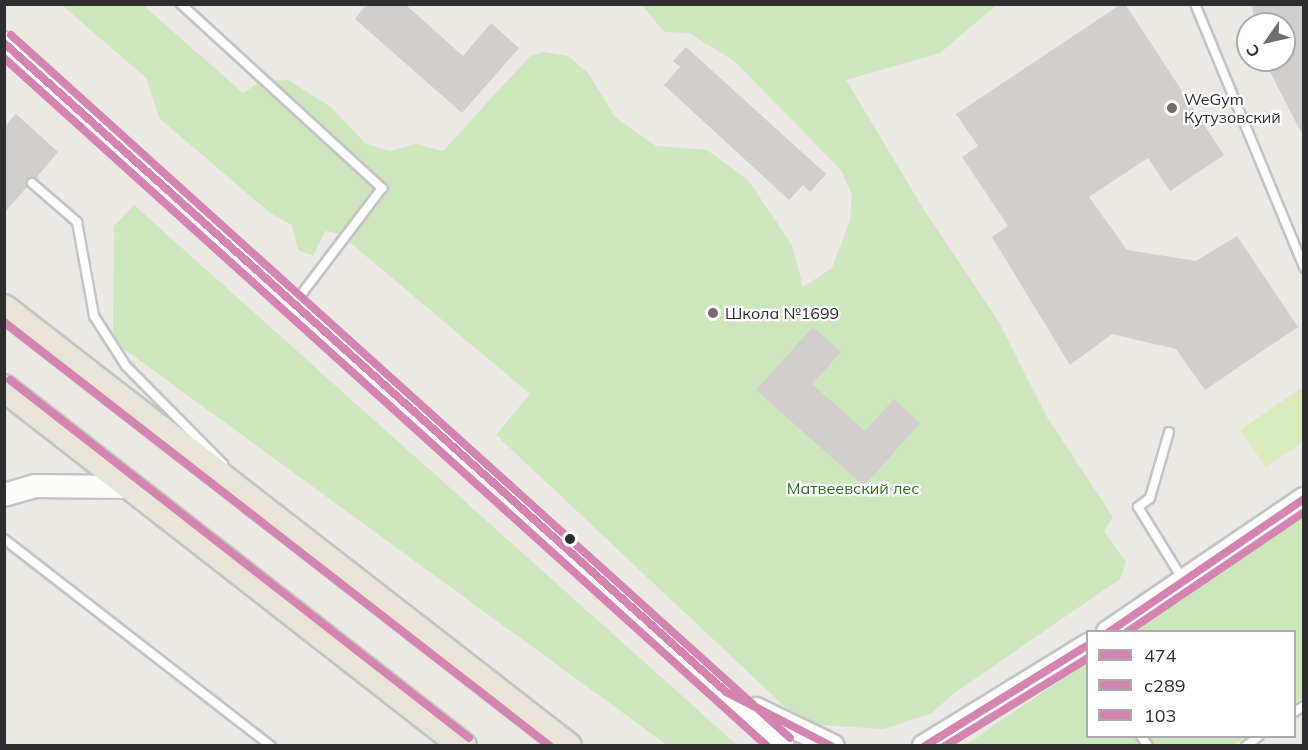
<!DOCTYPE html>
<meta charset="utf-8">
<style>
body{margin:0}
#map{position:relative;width:1308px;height:750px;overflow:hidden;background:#ece8e4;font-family:Mulish,sans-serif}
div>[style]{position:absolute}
.green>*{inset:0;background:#cee6be}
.pitch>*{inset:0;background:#d9eabb}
.building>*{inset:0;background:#d1cecb}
.roads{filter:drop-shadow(2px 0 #c5c4c5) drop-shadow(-2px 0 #c5c4c5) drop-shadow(0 2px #c5c4c5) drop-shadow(0 -2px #c5c4c5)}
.lane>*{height:8px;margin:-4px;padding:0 4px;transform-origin:4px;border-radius:4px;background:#fcfcfb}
.secondary>*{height:22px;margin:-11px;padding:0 11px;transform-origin:11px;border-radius:11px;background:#fcfcfb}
.primary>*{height:26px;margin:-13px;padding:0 13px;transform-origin:13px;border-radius:13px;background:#e8e4d6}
.bus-1>*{height:8px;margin:-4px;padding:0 4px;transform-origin:4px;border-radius:4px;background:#d584b1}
.bus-2>*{height:8px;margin:-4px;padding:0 4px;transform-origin:4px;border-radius:4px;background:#d584b1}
.bus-3>*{height:8px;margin:-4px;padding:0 4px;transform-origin:4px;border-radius:4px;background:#d584b1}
.dots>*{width:16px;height:16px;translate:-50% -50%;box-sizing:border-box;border:3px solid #fff;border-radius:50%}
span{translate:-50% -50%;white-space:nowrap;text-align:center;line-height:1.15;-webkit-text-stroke:4.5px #fff;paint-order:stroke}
.poi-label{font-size:16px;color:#2e2e2e}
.left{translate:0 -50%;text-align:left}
.park-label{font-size:16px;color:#2c6e1b}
.frame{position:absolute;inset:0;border:6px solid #2e2e2e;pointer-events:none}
.legend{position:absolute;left:1086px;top:630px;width:210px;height:108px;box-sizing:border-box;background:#fff;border:2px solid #ababab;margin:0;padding:8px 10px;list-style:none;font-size:18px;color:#2e2e2e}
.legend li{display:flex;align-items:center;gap:12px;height:30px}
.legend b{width:30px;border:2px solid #ababab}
.north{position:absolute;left:1236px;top:12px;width:60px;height:60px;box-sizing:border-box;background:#fff;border:2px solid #ababab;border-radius:50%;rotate:236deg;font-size:16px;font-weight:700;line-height:24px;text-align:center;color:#2e2e2e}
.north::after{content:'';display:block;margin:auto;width:21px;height:27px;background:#706f6e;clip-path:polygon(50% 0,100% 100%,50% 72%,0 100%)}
</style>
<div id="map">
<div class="green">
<div style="clip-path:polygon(62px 5px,143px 5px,243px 93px,261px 81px,288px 80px,331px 107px,365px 143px,390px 151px,416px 144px,443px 151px,530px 56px,543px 52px,568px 56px,588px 73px,615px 117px,656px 146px,707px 150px,748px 180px,792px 245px,803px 287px,832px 268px,850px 220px,852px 195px,841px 170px,734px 61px,689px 33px,664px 32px,642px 5px,997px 5px,940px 53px,846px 80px,924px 210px,999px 322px,1047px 417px,1113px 517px,1104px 531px,1126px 562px,1120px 579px,953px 694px,932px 713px,884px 729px,803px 724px,496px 435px,530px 394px,340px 234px,325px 231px,313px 256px,298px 250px,292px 225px,270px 213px,159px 118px,146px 78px)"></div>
<div style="clip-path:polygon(134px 205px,737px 745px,667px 745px,113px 341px,114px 226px)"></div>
<div style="clip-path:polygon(1303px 516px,1303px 697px,1295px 703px,1294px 632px,1133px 631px)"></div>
<div style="clip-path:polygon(1087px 662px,1088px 736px,1245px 737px,1232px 746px,964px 746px)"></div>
</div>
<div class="pitch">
<div style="clip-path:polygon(1303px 387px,1303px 442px,1266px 467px,1240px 430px)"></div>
</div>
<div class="building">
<div style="clip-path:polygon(367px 4px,405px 4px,463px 56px,491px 23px,519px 48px,462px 113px,355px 19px)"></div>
<div style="clip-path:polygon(1121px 4px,1125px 4px,1224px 155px,1170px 191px,1148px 158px,1089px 197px,1127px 250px,1196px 261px,1237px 236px,1298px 327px,1205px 390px,1176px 349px,1112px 334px,1070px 365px,992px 237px,1008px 226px,962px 157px,978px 146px,956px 114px)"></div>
<div style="clip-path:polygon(1252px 4px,1304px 4px,1304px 138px,1264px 60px,1284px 60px,1284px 24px,1255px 24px)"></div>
<div style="clip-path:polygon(686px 47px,826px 174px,810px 192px,803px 185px,789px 200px,664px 85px,680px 67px,673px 61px)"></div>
<div style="clip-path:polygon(16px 114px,58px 152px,36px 178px,28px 178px,27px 187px,4px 213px,4px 127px)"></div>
<div style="clip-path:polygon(813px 327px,841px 352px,812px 384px,865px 431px,894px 399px,920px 423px,864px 486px,756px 390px)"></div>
</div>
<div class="roads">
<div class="lane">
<div style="left:181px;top:4px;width:273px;rotate:42.5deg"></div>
<div style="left:382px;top:188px;width:146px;rotate:127.2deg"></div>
<div style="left:1195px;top:4px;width:285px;rotate:67.5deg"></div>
<div style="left:32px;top:183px;width:60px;rotate:40.9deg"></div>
<div style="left:77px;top:222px;width:96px;rotate:79.7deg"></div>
<div style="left:94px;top:316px;width:59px;rotate:57.4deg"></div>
<div style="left:126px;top:366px;width:138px;rotate:45.3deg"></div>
<div style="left:1169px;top:432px;width:69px;rotate:106.1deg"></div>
<div style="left:1150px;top:498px;width:15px;rotate:143deg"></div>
<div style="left:1138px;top:507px;width:84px;rotate:58.2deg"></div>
<div style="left:4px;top:539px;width:338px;rotate:37.8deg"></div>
<div style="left:1294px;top:712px;width:12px;rotate:-31deg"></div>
<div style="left:1141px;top:736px;width:12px;rotate:55deg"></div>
<div style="left:1246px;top:746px;width:16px;rotate:-38deg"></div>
</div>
<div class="secondary">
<div style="left:4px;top:43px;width:1049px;rotate:42.06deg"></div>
<div style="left:4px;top:495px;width:32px;rotate:-16deg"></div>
<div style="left:35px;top:486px;width:94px;rotate:0.6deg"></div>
<div style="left:1108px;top:632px;width:237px;rotate:-34.2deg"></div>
<div style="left:756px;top:709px;width:85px;rotate:25.7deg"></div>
<div style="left:924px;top:746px;width:193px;rotate:-31.6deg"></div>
</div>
<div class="primary">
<div style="left:4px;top:308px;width:714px;rotate:37.83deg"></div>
<div style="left:4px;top:388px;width:582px;rotate:37.95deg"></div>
</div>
</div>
<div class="bus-1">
<div style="left:4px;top:43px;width:971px;rotate:41.95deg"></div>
<div style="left:726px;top:692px;width:118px;rotate:27.2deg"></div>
<div style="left:1109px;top:632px;width:236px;rotate:-34.3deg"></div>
<div style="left:925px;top:746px;width:192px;rotate:-31.8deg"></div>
</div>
<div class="bus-2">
<div style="left:4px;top:58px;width:1027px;rotate:42.04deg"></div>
<div style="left:4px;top:322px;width:691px;rotate:37.83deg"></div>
<div style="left:1127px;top:632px;width:214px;rotate:-34.1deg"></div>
<div style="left:945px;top:746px;width:168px;rotate:-31.6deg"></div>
</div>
<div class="bus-3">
<div style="left:11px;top:35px;width:1049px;rotate:42.06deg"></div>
<div style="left:10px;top:380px;width:582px;rotate:37.95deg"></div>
</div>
<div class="dots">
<div style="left:1172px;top:108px;background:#706f6e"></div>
<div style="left:713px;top:313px;background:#706f6e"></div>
<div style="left:570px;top:539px;background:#2e2e2e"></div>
</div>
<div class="poi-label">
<span class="left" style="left:1184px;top:108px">WeGym<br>Кутузовский</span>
<span class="left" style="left:725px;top:313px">Школа №1699</span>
</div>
<div class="park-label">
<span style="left:853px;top:488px">Матвеевский лес</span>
</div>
<div class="frame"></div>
<ul class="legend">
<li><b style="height:8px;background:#d584b1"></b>474</li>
<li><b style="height:8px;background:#d584b1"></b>с289</li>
<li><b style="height:8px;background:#d584b1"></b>103</li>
</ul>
<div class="north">С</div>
</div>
